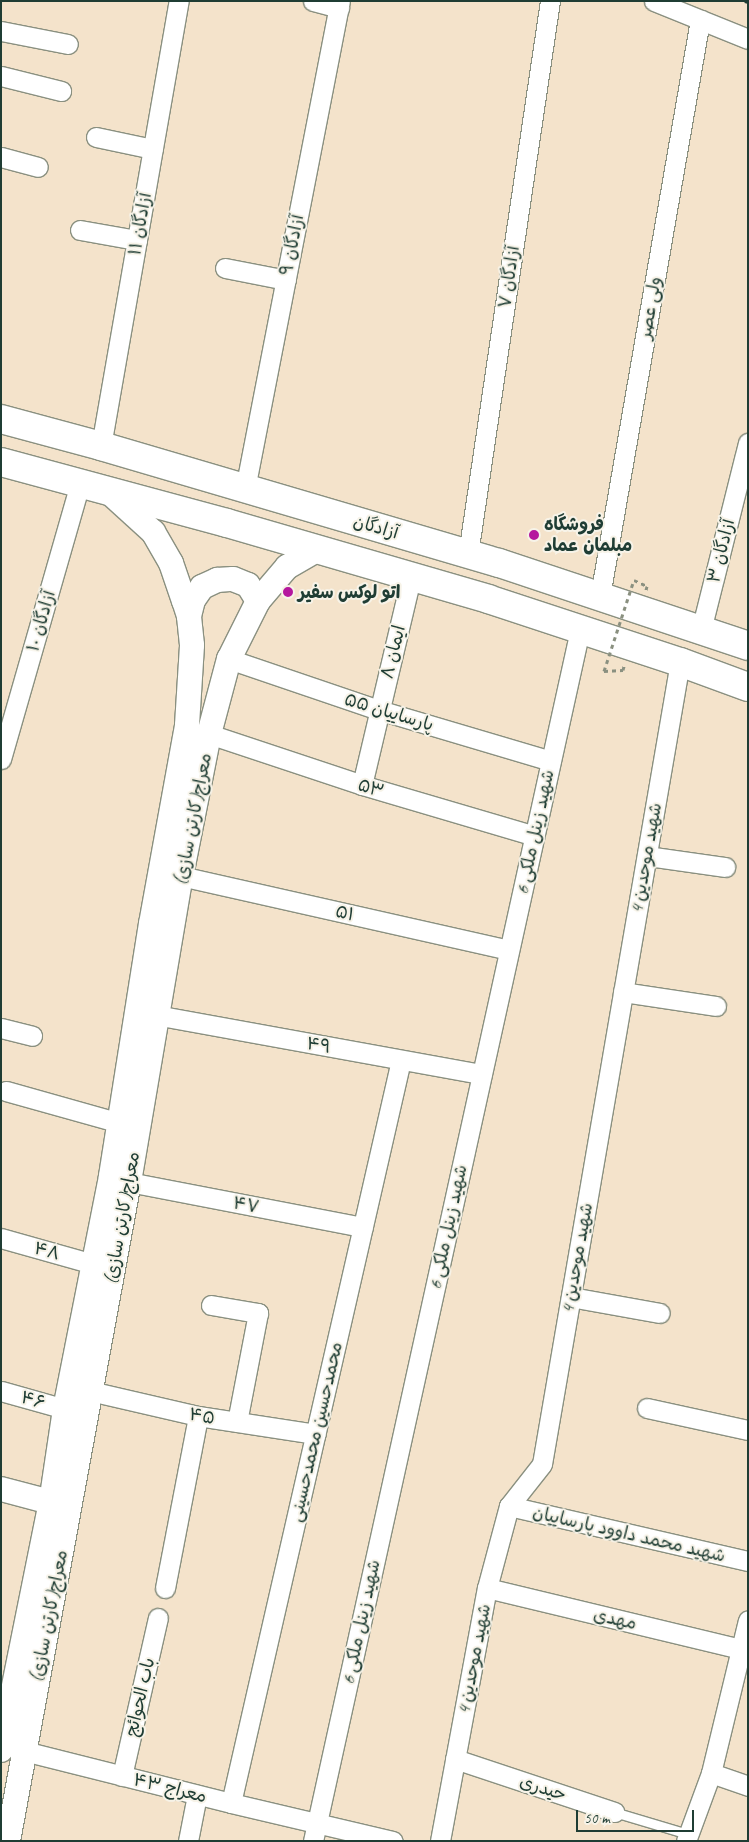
<!DOCTYPE html>
<meta charset="utf-8">
<style>
body{margin:0}
#map{position:relative;width:749px;height:1842px;overflow:hidden;background:#f4e3cb;font-family:Caveat,"Playpen Sans Arabic",sans-serif}
div>[style]{position:absolute}
.path>*{height:3px;margin-top:-1.5px;transform-origin:0;background:repeating-linear-gradient(90deg,#8a9080 0 4px,transparent 0 8px)}
.roads{filter:drop-shadow(1px 0 #8a9080) drop-shadow(-1px 0 #8a9080) drop-shadow(0 1px #8a9080) drop-shadow(0 -1px #8a9080)}
.service>*{height:9px;margin:-4.5px;padding:0 4.5px;transform-origin:4.5px;border-radius:4.5px;background:#fff}
.minor>*{height:19px;margin:-9.5px;padding:0 9.5px;transform-origin:9.5px;border-radius:9.5px;background:#fff}
.tertiary>*{height:24px;margin:-12px;padding:0 12px;transform-origin:12px;border-radius:12px;background:#fff}
.primary>*{height:28px;margin:-14px;padding:0 14px;transform-origin:14px;border-radius:14px;background:#fff}
.rail>*{height:4px;margin-top:-2px;transform-origin:0;background:repeating-linear-gradient(90deg,#1f3d34 0 8px,transparent 0 12px)}
.path-bridge>*{height:3px;margin-top:-1.5px;transform-origin:0;background:repeating-linear-gradient(90deg,#8a9080 0 4px,transparent 0 8px)}
.dots>*{width:14px;height:14px;translate:-50% -50%;box-sizing:border-box;border:2px solid #f7f3e8;border-radius:50%}
span{translate:-50% -50%;white-space:nowrap;text-align:center;line-height:1.15;-webkit-text-stroke:4px #f7f3e8;paint-order:stroke}
.street-label{font-size:18px;color:#1f3d34}
.poi-label{font-size:18px;color:#1f3d34;font-weight:700}
.left{translate:0 -50%;text-align:left}
.frame{position:absolute;inset:0;border:2px solid #1f3d34;pointer-events:none}
.scale{position:absolute;left:576px;top:1810px;width:118px;height:22px;box-sizing:border-box;border:2px solid #1f3d34;border-top:0;padding-left:6px;font-size:15px;line-height:18px;white-space:nowrap;color:#1f3d34;-webkit-text-stroke:4px #f7f3e8;paint-order:stroke}
</style>
<div id="map">
<div class="path">
<div style="left:634px;top:580px;width:14px;rotate:25deg"></div>
<div style="left:647px;top:586px;width:4px;rotate:104deg"></div>
<div style="left:604px;top:671px;width:19px;rotate:-3deg"></div>
<div style="left:623px;top:670px;width:4px;rotate:-76deg"></div>
</div>
<div class="roads">
<div class="service">
<div style="left:614px;top:1812px;width:77px;rotate:16.6deg"></div>
</div>
<div class="minor">
<div style="left:313px;top:1px;width:27px;rotate:15deg"></div>
<div style="left:654px;top:1px;width:101px;rotate:22deg"></div>
<div style="left:1px;top:31px;width:68px;rotate:11deg"></div>
<div style="left:1px;top:76px;width:62px;rotate:14deg"></div>
<div style="left:96px;top:137px;width:58px;rotate:11.9deg"></div>
<div style="left:1px;top:157px;width:38px;rotate:15deg"></div>
<div style="left:80px;top:230px;width:58px;rotate:10deg"></div>
<div style="left:225px;top:268px;width:62px;rotate:11.1deg"></div>
<div style="left:101px;top:446px;width:452px;rotate:-80.1deg"></div>
<div style="left:245px;top:489px;width:497px;rotate:-79deg"></div>
<div style="left:468px;top:554px;width:559px;rotate:-81.57deg"></div>
<div style="left:600px;top:596px;width:585px;rotate:-80.15deg"></div>
<div style="left:701px;top:630px;width:193px;rotate:-75.9deg"></div>
<div style="left:229px;top:659px;width:158px;rotate:18.8deg"></div>
<div style="left:379px;top:710px;width:179px;rotate:16.5deg"></div>
<div style="left:209px;top:734px;width:161px;rotate:18.4deg"></div>
<div style="left:362px;top:785px;width:180px;rotate:16.4deg"></div>
<div style="left:1px;top:759px;width:287px;rotate:-74deg"></div>
<div style="left:362px;top:785px;width:214px;rotate:-76.7deg"></div>
<div style="left:647px;top:856px;width:79px;rotate:8deg"></div>
<div style="left:181px;top:876px;width:336px;rotate:12.7deg"></div>
<div style="left:623px;top:992px;width:94px;rotate:8.6deg"></div>
<div style="left:156px;top:1015px;width:331px;rotate:10.3deg"></div>
<div style="left:1px;top:1028px;width:32px;rotate:14deg"></div>
<div style="left:6px;top:1091px;width:118px;rotate:15.7deg"></div>
<div style="left:129px;top:1182px;width:238px;rotate:10.9deg"></div>
<div style="left:1px;top:1238px;width:96px;rotate:15.8deg"></div>
<div style="left:571px;top:1297px;width:90px;rotate:10.2deg"></div>
<div style="left:211px;top:1305px;width:48px;rotate:9.7deg"></div>
<div style="left:258px;top:1313px;width:111px;rotate:100.9deg"></div>
<div style="left:1px;top:1391px;width:66px;rotate:15.7deg"></div>
<div style="left:90px;top:1391px;width:111px;rotate:13deg"></div>
<div style="left:198px;top:1416px;width:119px;rotate:8.7deg"></div>
<div style="left:647px;top:1408px;width:103px;rotate:12.3deg"></div>
<div style="left:509px;top:1506px;width:245px;rotate:13deg"></div>
<div style="left:165px;top:1588px;width:175px;rotate:-79.1deg"></div>
<div style="left:487px;top:1588px;width:262px;rotate:13.5deg"></div>
<div style="left:24px;top:1751px;width:213px;rotate:14.1deg"></div>
<div style="left:231px;top:1803px;width:166px;rotate:13.2deg"></div>
<div style="left:455px;top:1759px;width:168px;rotate:18.4deg"></div>
<div style="left:711px;top:1773px;width:39px;rotate:19deg"></div>
<div style="left:122px;top:1776px;width:162px;rotate:-77.2deg"></div>
<div style="left:231px;top:1803px;width:762px;rotate:-77.11deg"></div>
<div style="left:188px;top:1841px;width:47px;rotate:-78.9deg"></div>
<div style="left:313px;top:1841px;width:1240px;rotate:-77.57deg"></div>
<div style="left:440px;top:1841px;width:257px;rotate:-79.5deg"></div>
<div style="left:487px;top:1588px;width:85px;rotate:-75deg"></div>
<div style="left:509px;top:1506px;width:53px;rotate:-51.8deg"></div>
<div style="left:542px;top:1464px;width:814px;rotate:-80.24deg"></div>
<div style="left:686px;top:1841px;width:72px;rotate:-69.8deg"></div>
<div style="left:711px;top:1773px;width:157px;rotate:-76.4deg"></div>
</div>
<div class="tertiary">
<div style="left:189px;top:616px;width:16px;rotate:-76deg"></div>
<div style="left:193px;top:600px;width:16px;rotate:-55deg"></div>
<div style="left:202px;top:587px;width:17px;rotate:-25deg"></div>
<div style="left:217px;top:580px;width:16px;rotate:-4deg"></div>
<div style="left:233px;top:579px;width:16px;rotate:22deg"></div>
<div style="left:248px;top:585px;width:19px;rotate:58deg"></div>
<div style="left:1px;top:1489px;width:66px;rotate:14.9deg"></div>
<div style="left:1px;top:1750px;width:252px;rotate:-78.6deg"></div>
<div style="left:51px;top:1503px;width:95px;rotate:-81.5deg"></div>
<div style="left:65px;top:1409px;width:237px;rotate:-78.8deg"></div>
<div style="left:111px;top:1176px;width:255px;rotate:-81deg"></div>
<div style="left:151px;top:924px;width:202px;rotate:-79.7deg"></div>
<div style="left:187px;top:725px;width:80px;rotate:-86.4deg"></div>
<div style="left:192px;top:645px;width:29px;rotate:-96deg"></div>
<div style="left:189px;top:616px;width:16px;rotate:-108deg"></div>
<div style="left:184px;top:601px;width:40px;rotate:-108.9deg"></div>
<div style="left:171px;top:563px;width:36px;rotate:-120deg"></div>
<div style="left:153px;top:532px;width:61px;rotate:-137.7deg"></div>
<div style="left:8px;top:1841px;width:670px;rotate:-79.6deg"></div>
<div style="left:129px;top:1182px;width:310px;rotate:-80.4deg"></div>
<div style="left:181px;top:876px;width:145px;rotate:-78.8deg"></div>
<div style="left:209px;top:734px;width:78px;rotate:-75.1deg"></div>
<div style="left:229px;top:659px;width:65px;rotate:-63.4deg"></div>
<div style="left:258px;top:601px;width:45px;rotate:-49.5deg"></div>
<div style="left:287px;top:567px;width:36px;rotate:-30deg"></div>
</div>
<div class="primary">
<div style="left:1px;top:419px;width:104px;rotate:15.1deg"></div>
<div style="left:101px;top:446px;width:415px;rotate:16.4deg"></div>
<div style="left:499px;top:563px;width:262px;rotate:18.4deg"></div>
<div style="left:1px;top:462px;width:234px;rotate:15.1deg"></div>
<div style="left:227px;top:523px;width:272px;rotate:16.2deg"></div>
<div style="left:488px;top:599px;width:202px;rotate:18.2deg"></div>
<div style="left:680px;top:662px;width:72px;rotate:20.2deg"></div>
</div>
</div>
<div class="rail">
<div style="left:745px;top:1px;width:3px;rotate:18deg"></div>
</div>
<div class="path-bridge">
<div style="left:604px;top:671px;width:96px;rotate:-71.8deg"></div>
</div>
<div class="dots">
<div style="left:534px;top:535px;background:#b5179e"></div>
<div style="left:288px;top:592px;background:#b5179e"></div>
</div>
<div class="street-label">
<span style="left:140px;top:224px;rotate:-80deg">۱۱ آزادگان</span>
<span style="left:292px;top:245px;rotate:-79deg">۹ آزادگان</span>
<span style="left:509px;top:277px;rotate:-82deg">۷ آزادگان</span>
<span style="left:650px;top:308px;rotate:-80deg">ولی عصر</span>
<span style="left:376px;top:527px;rotate:16deg">آزادگان</span>
<span style="left:721px;top:551px;rotate:-76deg">۳ آزادگان</span>
<span style="left:41px;top:621px;rotate:-74deg">۱۰ آزادگان</span>
<span style="left:393px;top:652px;rotate:-76deg">۸ ایمان</span>
<span style="left:389px;top:712px;rotate:17deg">پارساییان ۵۵</span>
<span style="left:371px;top:788px;rotate:17deg">۵۳</span>
<span style="left:193px;top:819px;rotate:-79deg">معراج(کارتن سازی)</span>
<span style="left:535px;top:832px;rotate:-78deg">6 شهید زینل ملکی</span>
<span style="left:646px;top:858px;rotate:-80deg">4 شهید موحدین</span>
<span style="left:345px;top:913px;rotate:13deg">۵۱</span>
<span style="left:319px;top:1045px;rotate:10deg">۴۹</span>
<span style="left:246px;top:1205px;rotate:11deg">۴۷</span>
<span style="left:122px;top:1218px;rotate:-80deg">معراج(کارتن سازی)</span>
<span style="left:448px;top:1227px;rotate:-78deg">6 شهید زینل ملکی</span>
<span style="left:47px;top:1251px;rotate:15deg">۴۸</span>
<span style="left:577px;top:1258px;rotate:-80deg">4 شهید موحدین</span>
<span style="left:33px;top:1400px;rotate:16deg">۴۶</span>
<span style="left:202px;top:1416px;rotate:10deg">۴۵</span>
<span style="left:316px;top:1432px;rotate:-77deg">محمدحسین محمدحسینی</span>
<span style="left:629px;top:1534px;rotate:13deg">شهید محمد داوود پارساییان</span>
<span style="left:49px;top:1616px;rotate:-79deg">معراج(کارتن سازی)</span>
<span style="left:615px;top:1619px;rotate:13deg">مهدی</span>
<span style="left:361px;top:1622px;rotate:-78deg">6 شهید زینل ملکی</span>
<span style="left:474px;top:1659px;rotate:-79deg">4 شهید موحدین</span>
<span style="left:140px;top:1697px;rotate:-77deg">باب الحوائج</span>
<span style="left:170px;top:1788px;rotate:14deg">معراج ۴۳</span>
<span style="left:543px;top:1788px;rotate:18deg">حیدری</span>
</div>
<div class="poi-label">
<span class="left" style="left:544px;top:535px">فروشگاه<br>مبلمان عماد</span>
<span class="left" style="left:298px;top:592px">اتو لوکس سفیر</span>
</div>
<div class="frame"></div>
<div class="scale">50 m</div>
</div>
